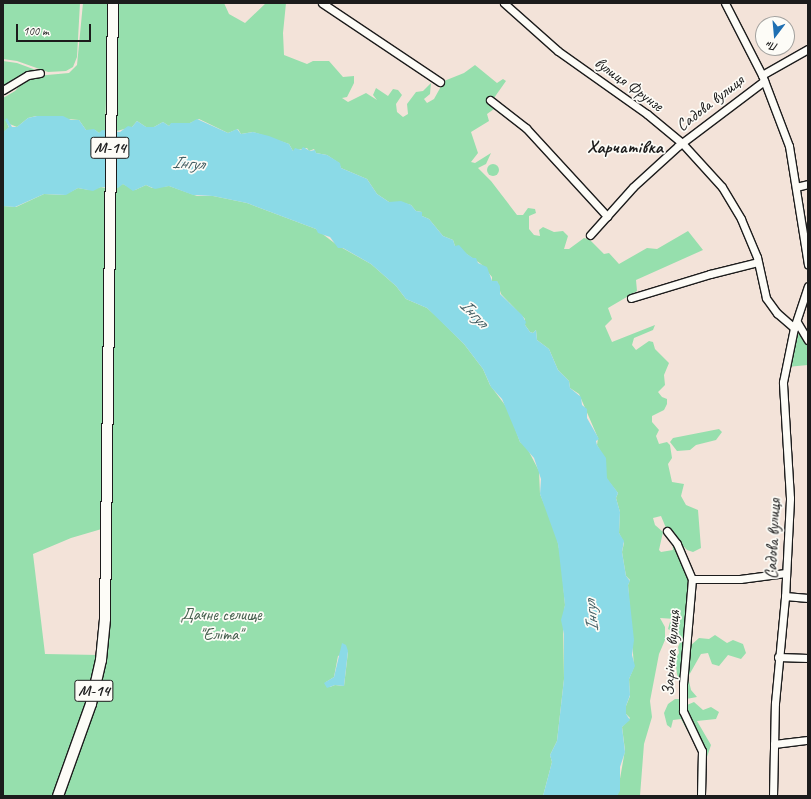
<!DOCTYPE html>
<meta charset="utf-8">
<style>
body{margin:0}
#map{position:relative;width:811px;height:799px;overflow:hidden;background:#f3e3d9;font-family:Caveat,sans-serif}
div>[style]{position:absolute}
.green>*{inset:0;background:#96dfad}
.round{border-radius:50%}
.water>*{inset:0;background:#8bdae7}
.roads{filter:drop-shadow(1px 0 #1c1c1c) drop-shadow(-1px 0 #1c1c1c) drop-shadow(0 1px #1c1c1c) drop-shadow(0 -1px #1c1c1c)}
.minor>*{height:7px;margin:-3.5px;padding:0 3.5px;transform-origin:3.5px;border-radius:3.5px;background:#fdfcf7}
.highway>*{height:10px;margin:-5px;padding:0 5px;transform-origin:5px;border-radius:5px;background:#fdfcf7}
span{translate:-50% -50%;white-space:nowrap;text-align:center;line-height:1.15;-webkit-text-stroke:3.5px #fdfcf7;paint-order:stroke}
.shield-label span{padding:1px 3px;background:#fdfcf7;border:1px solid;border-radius:3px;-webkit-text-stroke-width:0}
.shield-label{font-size:16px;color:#1c1c1c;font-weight:700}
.street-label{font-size:17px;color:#1c1c1c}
.park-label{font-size:17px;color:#47604f}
.neighbourhood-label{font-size:18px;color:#1c1c1c;font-weight:700}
.water-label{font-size:18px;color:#435e63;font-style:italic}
.frame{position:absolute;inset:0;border:4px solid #1c1c1c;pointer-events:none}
.north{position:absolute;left:755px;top:16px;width:40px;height:40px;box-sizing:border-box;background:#fdfcf7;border:1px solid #a3a29f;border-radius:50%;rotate:196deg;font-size:11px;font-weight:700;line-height:16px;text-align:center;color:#1c1c1c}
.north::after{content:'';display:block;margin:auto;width:14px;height:18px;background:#1f6fb2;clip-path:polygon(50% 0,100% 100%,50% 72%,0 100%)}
.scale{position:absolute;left:16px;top:24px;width:75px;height:18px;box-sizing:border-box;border:2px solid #1c1c1c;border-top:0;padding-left:5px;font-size:12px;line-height:14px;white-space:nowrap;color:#1c1c1c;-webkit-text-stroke:3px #fdfcf7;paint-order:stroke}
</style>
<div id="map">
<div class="green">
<div style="clip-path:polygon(3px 3px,80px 3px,77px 57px,73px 67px,66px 71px,48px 72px,17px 61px,3px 59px)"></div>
<div style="clip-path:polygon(83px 3px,109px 3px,105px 131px,99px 133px,95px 130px,86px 130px,79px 120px,36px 116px,28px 118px,17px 127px,7px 123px,9px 128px,3px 132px,3px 98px,15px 91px,25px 80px,36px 76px,69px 73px,77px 65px)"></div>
<div style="clip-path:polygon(117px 3px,224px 3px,229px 14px,245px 23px,266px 3px,286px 3px,283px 33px,284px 55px,307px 64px,313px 61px,329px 61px,343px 77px,354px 76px,354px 83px,347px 97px,342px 98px,348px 102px,366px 93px,377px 100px,373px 95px,376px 88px,388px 96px,393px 89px,398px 90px,402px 95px,396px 104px,397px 112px,403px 117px,408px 114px,407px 104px,416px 92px,423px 91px,431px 83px,430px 94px,424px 99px,427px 103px,434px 99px,444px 81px,464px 73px,475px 65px,497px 83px,503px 79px,506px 81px,494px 98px,501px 104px,487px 114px,489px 121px,471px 132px,478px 153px,471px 162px,475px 163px,491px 153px,486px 164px,478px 168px,491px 181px,517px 215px,523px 215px,528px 208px,535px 209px,536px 213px,529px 216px,529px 229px,534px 235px,540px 236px,539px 230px,543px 227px,554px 232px,563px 231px,568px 236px,564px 249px,569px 249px,584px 238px,590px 240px,604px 254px,609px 253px,619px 264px,647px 248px,657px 249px,688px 231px,703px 250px,636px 280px,637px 291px,608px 308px,612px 319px,605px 326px,612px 342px,655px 325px,653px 330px,634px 338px,632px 345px,636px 350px,649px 341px,653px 342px,655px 349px,669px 363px,664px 375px,665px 385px,658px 392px,662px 397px,667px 399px,667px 404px,664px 410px,652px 416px,652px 422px,659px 430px,656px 436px,659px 444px,667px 442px,670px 445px,672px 458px,668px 464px,672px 482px,684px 484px,681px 496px,686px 505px,698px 510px,701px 548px,693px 552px,687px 550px,666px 528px,661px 516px,653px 518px,655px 525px,663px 532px,659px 550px,661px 552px,673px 550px,672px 539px,690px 578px,689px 647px,699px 638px,709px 639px,715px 635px,727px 643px,733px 640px,743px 644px,746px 653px,741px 659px,728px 655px,719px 666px,712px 664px,708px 653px,701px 654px,688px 677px,691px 690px,697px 697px,686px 699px,677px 674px,675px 658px,679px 653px,678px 647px,682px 638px,668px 629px,670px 622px,675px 619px,660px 618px,665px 627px,665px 640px,659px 654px,650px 701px,652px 717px,644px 744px,640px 796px,617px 796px,625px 750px,622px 727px,630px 718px,626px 714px,626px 706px,630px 696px,629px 679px,634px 667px,628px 585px,630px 580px,626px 576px,622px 552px,624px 543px,619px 533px,620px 512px,616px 498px,618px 493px,606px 478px,605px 459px,597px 445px,598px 438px,579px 394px,570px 388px,569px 381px,558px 370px,549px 349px,537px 340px,536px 330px,533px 333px,530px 332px,525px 325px,525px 319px,501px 294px,497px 281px,492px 281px,492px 277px,481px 264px,455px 246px,453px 240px,443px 236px,429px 219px,422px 216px,422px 212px,416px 211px,411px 205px,401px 202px,389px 202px,377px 194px,367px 179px,341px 168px,339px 163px,327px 155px,316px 153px,314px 149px,309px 151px,307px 148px,293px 151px,289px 144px,253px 132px,241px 134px,238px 129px,228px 133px,199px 119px,190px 123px,172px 123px,169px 126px,163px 122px,154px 127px,146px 127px,137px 121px,132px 127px,113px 132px)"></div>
<div style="clip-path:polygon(3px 61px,17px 63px,44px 73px,35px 74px,3px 96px)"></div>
<div class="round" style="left:487px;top:164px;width:12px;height:12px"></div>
<div style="clip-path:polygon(evenodd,123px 184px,135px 190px,146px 185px,152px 188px,169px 186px,197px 196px,213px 196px,247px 203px,316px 229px,337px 245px,371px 264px,396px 286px,406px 299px,427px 308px,437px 317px,464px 344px,483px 369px,490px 385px,508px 409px,520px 442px,526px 446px,539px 471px,540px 494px,556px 532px,561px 560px,565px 605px,563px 618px,564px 679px,557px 741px,550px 755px,552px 762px,543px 796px,61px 796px,101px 673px,113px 188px,123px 184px,348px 652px,344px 686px,335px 685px,330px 687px,326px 682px,334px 677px,338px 656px,348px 652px)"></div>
<div style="clip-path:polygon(101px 187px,105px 188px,105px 528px,71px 538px,33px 554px,45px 654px,99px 655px,89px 703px,55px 796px,3px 796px,3px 206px,16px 207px,44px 194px,64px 195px,78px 188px,89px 190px)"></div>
<div style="clip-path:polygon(798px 334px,802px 334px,808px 343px,808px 365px,787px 367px)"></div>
<div style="clip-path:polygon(719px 429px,722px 432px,716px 440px,696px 445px,690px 450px,677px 451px,670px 442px,673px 438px)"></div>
<div style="clip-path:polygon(675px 699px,680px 699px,687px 712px,687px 705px,694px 702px,703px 710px,711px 707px,719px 712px,716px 719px,697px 721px,711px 745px,705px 763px,681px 719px,673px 720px,671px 728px,667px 725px,664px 713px,668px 704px)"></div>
</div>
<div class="water">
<div style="clip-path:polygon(37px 116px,63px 116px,71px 120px,79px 120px,86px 130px,94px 129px,99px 133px,102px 130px,120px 132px,128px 126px,132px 127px,137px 121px,146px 127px,154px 127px,163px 122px,169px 126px,171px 123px,190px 123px,197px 119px,228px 133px,237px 129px,241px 134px,253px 132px,269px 136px,289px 144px,293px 151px,295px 148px,301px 150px,303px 147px,310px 151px,315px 150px,316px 153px,327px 155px,340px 163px,341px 168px,367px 179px,377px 194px,389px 202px,401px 201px,411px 205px,416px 211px,422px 212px,422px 216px,429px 219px,443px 236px,453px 240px,455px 246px,459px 245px,467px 254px,473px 258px,476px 258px,478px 263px,487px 267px,492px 281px,497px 281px,500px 286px,500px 294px,522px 315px,526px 322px,525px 325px,530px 332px,533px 333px,536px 330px,537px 340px,549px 349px,558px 370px,569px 381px,570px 388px,581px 397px,582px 405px,587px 409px,587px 418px,599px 439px,596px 441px,597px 445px,606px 458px,607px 478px,618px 493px,616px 498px,620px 512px,619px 533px,624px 541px,622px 552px,626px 576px,630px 581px,628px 585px,634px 640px,632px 655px,635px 666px,629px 679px,630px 695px,626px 706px,626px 714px,630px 720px,622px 727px,625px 752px,620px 767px,620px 791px,617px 796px,543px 796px,552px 762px,550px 755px,557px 741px,564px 679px,564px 634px,561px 620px,565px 605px,558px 544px,540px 494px,541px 479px,534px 458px,520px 442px,502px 399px,491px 387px,483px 369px,464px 344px,427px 308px,406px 299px,396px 286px,371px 264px,343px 248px,338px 248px,330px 237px,318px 233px,316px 229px,247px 203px,213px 196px,193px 195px,169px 186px,155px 189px,146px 185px,133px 191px,123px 184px,118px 188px,101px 187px,93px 191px,78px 188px,66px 195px,44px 194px,15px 207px,3px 206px,3px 132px,9px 127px,5px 120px,7px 118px,12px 127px,17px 127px,28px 118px)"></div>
<div style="clip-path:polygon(342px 643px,346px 645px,348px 651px,344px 686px,335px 685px,327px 688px,324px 683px,334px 677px)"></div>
</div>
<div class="roads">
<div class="minor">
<div style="left:322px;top:3px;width:142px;rotate:33.8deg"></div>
<div style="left:504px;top:3px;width:72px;rotate:41.6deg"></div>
<div style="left:558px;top:51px;width:109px;rotate:35.3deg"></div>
<div style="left:647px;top:114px;width:45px;rotate:39.6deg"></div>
<div style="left:682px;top:143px;width:59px;rotate:47.7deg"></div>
<div style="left:722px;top:187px;width:37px;rotate:59deg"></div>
<div style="left:741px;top:219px;width:41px;rotate:67.2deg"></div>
<div style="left:757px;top:257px;width:42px;rotate:77.6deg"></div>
<div style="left:766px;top:298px;width:19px;rotate:54deg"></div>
<div style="left:777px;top:313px;width:23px;rotate:41deg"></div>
<div style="left:725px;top:3px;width:81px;rotate:62.8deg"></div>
<div style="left:762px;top:75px;width:76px;rotate:69.2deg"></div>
<div style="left:789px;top:146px;width:120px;rotate:80.9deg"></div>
<div style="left:762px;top:75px;width:53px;rotate:-29.5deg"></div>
<div style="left:3px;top:90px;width:29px;rotate:-31deg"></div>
<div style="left:28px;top:75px;width:12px;rotate:-9deg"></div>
<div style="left:490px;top:100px;width:46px;rotate:37.9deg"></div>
<div style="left:526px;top:128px;width:120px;rotate:47.4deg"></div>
<div style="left:796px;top:187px;width:12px;rotate:-14deg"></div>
<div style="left:590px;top:235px;width:64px;rotate:-48.1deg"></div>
<div style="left:633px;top:187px;width:61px;rotate:-42.3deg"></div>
<div style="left:678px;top:146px;width:108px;rotate:-37.1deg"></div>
<div style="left:631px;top:298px;width:83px;rotate:-16.9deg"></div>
<div style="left:710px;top:274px;width:49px;rotate:-14deg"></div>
<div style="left:797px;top:322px;width:21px;rotate:59deg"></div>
<div style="left:667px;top:531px;width:16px;rotate:52deg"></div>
<div style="left:677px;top:544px;width:38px;rotate:67deg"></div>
<div style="left:692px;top:579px;width:48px"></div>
<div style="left:740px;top:579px;width:46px;rotate:-7.4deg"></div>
<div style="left:692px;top:579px;width:105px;rotate:94.9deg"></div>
<div style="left:683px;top:684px;width:27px;rotate:90deg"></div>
<div style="left:683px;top:711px;width:44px;rotate:64.6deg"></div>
<div style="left:702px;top:751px;width:45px;rotate:91.3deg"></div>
<div style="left:785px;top:596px;width:23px;rotate:5deg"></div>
<div style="left:778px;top:657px;width:30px;rotate:2deg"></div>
<div style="left:774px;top:744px;width:34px;rotate:-7deg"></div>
<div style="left:773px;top:796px;width:93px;rotate:-88.8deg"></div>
<div style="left:775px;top:703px;width:105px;rotate:-84.6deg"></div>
<div style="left:785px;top:598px;width:100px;rotate:-87.1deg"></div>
<div style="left:790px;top:498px;width:116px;rotate:-93.5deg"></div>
<div style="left:783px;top:382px;width:55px;rotate:-78.5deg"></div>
<div style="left:794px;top:328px;width:44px;rotate:-71.6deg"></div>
</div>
<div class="highway">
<div style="left:58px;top:796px;width:98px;rotate:-70.3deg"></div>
<div style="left:91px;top:704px;width:45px;rotate:-77.2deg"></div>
<div style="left:101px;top:660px;width:41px;rotate:-84.4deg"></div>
<div style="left:105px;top:619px;width:616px;rotate:-89.26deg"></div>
</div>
</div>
<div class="shield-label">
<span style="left:110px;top:148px">М-14</span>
<span style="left:94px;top:691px">М-14</span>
</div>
<div class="street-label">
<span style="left:629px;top:84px;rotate:36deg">вулиця Фрунзе</span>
<span style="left:710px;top:103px;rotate:-38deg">Садова вулиця</span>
<span style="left:773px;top:539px;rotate:-87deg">Садова вулиця</span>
<span style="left:671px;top:653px;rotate:-86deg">Зарічна вулиця</span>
</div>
<div class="park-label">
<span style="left:221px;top:625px">Дачне селище<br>"Еліта"</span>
</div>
<div class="neighbourhood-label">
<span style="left:625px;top:147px">Харчатівка</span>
</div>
<div class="water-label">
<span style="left:188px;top:163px;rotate:4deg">Інгул</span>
<span style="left:474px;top:313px;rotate:46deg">Інгул</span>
<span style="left:591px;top:616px;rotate:-95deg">Інгул</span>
</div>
<div class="frame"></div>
<div class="north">Пн</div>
<div class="scale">100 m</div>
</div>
